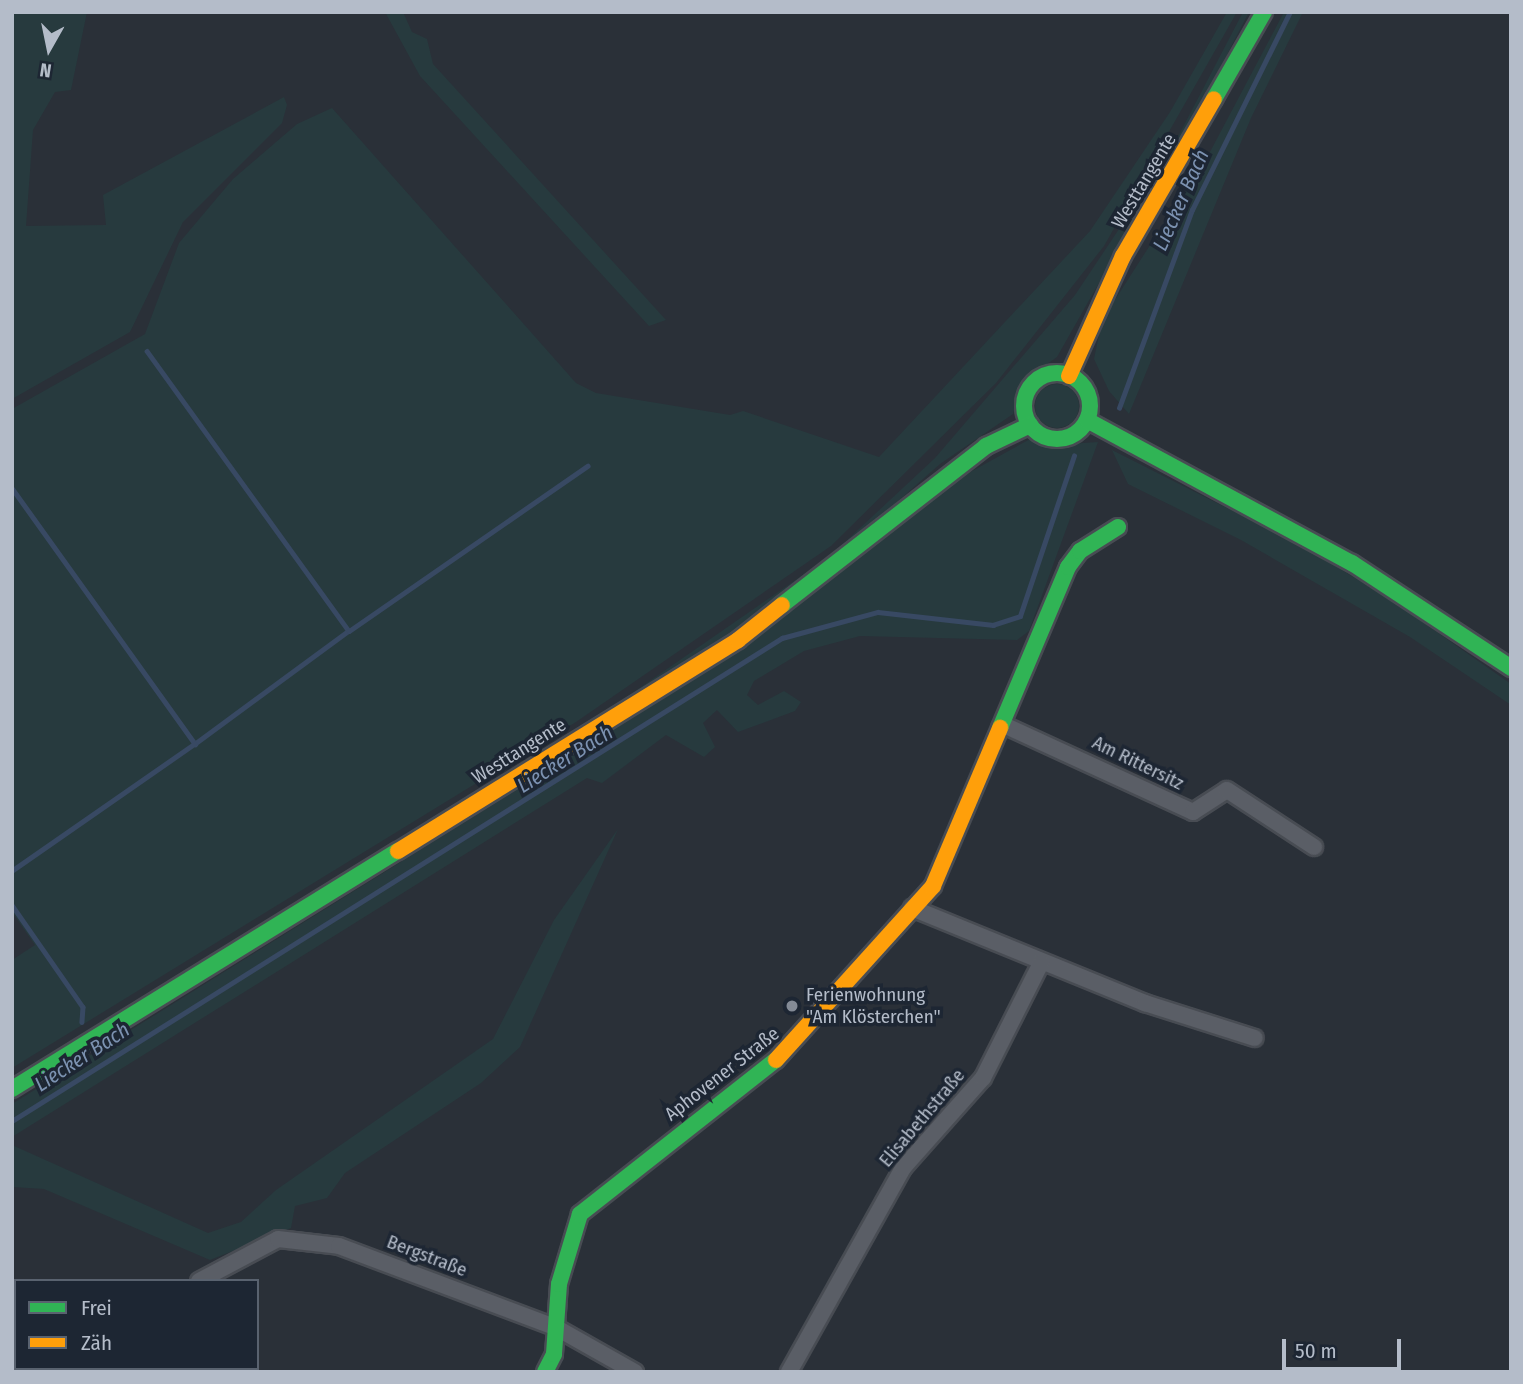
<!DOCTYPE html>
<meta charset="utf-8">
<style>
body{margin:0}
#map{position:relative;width:1523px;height:1384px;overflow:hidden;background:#2a3038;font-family:"Fira Sans Condensed",sans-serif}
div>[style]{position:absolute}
.green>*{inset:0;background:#273a3e}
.round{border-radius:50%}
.stream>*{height:4.5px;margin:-2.25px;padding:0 2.25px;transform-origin:2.25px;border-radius:2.25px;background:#384963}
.roads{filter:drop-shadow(2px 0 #484c53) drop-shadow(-2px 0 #484c53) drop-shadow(0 2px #484c53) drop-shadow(0 -2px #484c53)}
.street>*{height:16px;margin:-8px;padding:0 8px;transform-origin:8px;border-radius:8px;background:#5a5e66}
.fast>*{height:16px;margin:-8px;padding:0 8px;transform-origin:8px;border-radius:8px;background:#30b455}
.fast>.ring{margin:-8px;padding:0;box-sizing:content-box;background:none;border:16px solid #30b455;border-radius:50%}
.slow>*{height:16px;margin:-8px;padding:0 8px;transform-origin:8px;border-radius:8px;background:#ff9f0a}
.dots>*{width:19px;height:19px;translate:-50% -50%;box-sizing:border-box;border:4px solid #1d2633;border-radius:50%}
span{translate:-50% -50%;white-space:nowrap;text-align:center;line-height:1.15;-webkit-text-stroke:7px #1d2633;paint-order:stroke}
.street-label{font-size:19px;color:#b4bcc9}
.poi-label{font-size:19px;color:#b4bcc9}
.left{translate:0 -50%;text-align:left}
.water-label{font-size:21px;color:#7c92b1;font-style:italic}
.frame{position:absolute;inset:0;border:14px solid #b4bcc9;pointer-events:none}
.legend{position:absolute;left:14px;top:1279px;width:245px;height:91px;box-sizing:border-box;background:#1d2633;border:2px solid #59626f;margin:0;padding:9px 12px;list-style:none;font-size:21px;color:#b4bcc9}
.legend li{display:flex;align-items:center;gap:14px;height:35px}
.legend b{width:35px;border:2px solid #59626f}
.north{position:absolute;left:14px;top:14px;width:70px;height:70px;-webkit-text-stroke:5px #1d2633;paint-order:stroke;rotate:189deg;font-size:19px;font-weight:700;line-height:28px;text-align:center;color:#b4bcc9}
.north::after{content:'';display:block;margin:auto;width:24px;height:32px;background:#b4bcc9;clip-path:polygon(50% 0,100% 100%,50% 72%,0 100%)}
.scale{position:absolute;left:1282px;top:1339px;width:119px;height:32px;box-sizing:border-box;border:4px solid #b4bcc9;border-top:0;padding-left:9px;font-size:21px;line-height:24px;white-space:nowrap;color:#b4bcc9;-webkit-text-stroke:5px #1d2633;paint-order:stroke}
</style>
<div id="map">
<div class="green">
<div style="clip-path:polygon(12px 12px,87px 12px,71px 90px,55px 92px,33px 130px,26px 226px,106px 225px,103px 195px,284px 97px,287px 105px,282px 123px,183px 222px,130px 332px,12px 399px)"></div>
<div style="clip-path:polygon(385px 12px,403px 12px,412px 32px,427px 39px,433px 64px,666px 320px,649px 326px,420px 76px)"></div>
<div style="clip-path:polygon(1227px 12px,1237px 12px,1104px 246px,996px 383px,831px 546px,576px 722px,12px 1068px,12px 960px,35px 945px,12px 912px,12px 409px,145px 334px,179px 243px,233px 179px,297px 124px,332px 108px,576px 383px,596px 393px,730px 415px,743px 411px,879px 457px,1090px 231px,1170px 112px)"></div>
<div style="clip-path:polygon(1243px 12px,1249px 12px,1215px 78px,1057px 357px,1022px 382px,1013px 414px,940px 464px,888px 510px,732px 633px,12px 1080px,628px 696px,830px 556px,935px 458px,1075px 295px,1169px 154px)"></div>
<div style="clip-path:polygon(1284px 12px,1303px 12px,1251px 118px,1129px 414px,1109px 391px,1094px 359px,1102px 320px,1211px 150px)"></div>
<div class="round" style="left:1035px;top:384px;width:44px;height:44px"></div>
<div style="clip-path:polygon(1032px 438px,1053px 445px,1098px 442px,1029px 631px,1017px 640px,860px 636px,804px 651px,754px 681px,747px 695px,758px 705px,784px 691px,801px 702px,795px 711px,738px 732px,717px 710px,703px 723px,715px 747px,704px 757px,666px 735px,602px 783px,587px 778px,12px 1137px,12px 1104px,725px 660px,965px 475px)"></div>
<div style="clip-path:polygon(1112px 450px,1306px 548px,1394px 602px,1511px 684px,1511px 705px,1410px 637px,1241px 540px,1128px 484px)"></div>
<div style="clip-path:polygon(618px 829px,520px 1047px,481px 1083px,345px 1173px,327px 1198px,295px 1206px,291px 1228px,210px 1260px,44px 1189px,12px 1187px,12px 1145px,208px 1233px,241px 1222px,276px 1190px,493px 1039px,554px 920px)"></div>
</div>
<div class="stream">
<div style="left:147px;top:351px;width:345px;rotate:54.2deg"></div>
<div style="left:349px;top:631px;width:191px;rotate:143.7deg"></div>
<div style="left:1119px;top:408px;width:211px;rotate:-69.8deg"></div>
<div style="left:1192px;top:210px;width:221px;rotate:-63.7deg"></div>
<div style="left:12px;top:488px;width:315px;rotate:54.4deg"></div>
<div style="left:195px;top:744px;width:223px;rotate:145.2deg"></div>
<div style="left:349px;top:631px;width:290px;rotate:-34.7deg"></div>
<div style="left:12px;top:905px;width:124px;rotate:55.2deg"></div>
<div style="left:83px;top:1007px;width:15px;rotate:94deg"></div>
<div style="left:12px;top:1121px;width:909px;rotate:-32.1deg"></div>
<div style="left:782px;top:638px;width:99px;rotate:-15.2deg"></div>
<div style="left:878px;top:612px;width:116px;rotate:6.4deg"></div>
<div style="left:993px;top:625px;width:28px;rotate:-18deg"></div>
<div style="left:1020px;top:616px;width:169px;rotate:-71.4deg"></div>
</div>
<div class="roads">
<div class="street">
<div style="left:1006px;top:726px;width:206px;rotate:24.7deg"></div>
<div style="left:1193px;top:812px;width:40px;rotate:-32.9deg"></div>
<div style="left:1227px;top:790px;width:104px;rotate:33.2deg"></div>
<div style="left:912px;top:908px;width:252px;rotate:22.2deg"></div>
<div style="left:1145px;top:1003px;width:115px;rotate:17.7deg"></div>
<div style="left:199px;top:1281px;width:89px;rotate:-28deg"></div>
<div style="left:278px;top:1239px;width:61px;rotate:6.5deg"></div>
<div style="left:339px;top:1246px;width:231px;rotate:20.6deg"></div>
<div style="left:555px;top:1327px;width:92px;rotate:29.4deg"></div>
<div style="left:17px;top:1372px;width:8px;rotate:-30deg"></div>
<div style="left:789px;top:1372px;width:234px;rotate:-60.8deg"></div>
<div style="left:903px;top:1168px;width:120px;rotate:-48.4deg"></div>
<div style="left:983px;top:1078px;width:129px;rotate:-63.2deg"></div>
</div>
<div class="fast">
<div style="left:1214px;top:99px;width:100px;rotate:-60.1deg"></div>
<div class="ring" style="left:1024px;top:373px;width:50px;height:50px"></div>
<div style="left:1087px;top:420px;width:301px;rotate:28.4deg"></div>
<div style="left:1352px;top:563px;width:191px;rotate:33.4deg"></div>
<div style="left:782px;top:605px;width:259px;rotate:-37.9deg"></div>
<div style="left:986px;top:446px;width:49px;rotate:-25.5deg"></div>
<div style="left:1000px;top:728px;width:175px;rotate:-67.1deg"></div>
<div style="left:1068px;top:567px;width:20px;rotate:-53deg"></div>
<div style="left:1080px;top:551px;width:45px;rotate:-32.3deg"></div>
<div style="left:12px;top:1089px;width:453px;rotate:-31.7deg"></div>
<div style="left:545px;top:1372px;width:20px;rotate:-63deg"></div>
<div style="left:554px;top:1354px;width:70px;rotate:-85.9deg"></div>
<div style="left:559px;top:1284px;width:73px;rotate:-73.3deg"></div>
<div style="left:580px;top:1214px;width:249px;rotate:-38.2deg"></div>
</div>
<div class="slow">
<div style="left:1069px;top:376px;width:132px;rotate:-65.8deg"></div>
<div style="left:1123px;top:256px;width:181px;rotate:-59.9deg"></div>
<div style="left:398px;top:851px;width:400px;rotate:-31.8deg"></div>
<div style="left:738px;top:640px;width:56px;rotate:-38.5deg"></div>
<div style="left:776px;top:1060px;width:234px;rotate:-47.9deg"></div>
<div style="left:933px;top:886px;width:172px;rotate:-67deg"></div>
</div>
</div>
<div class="dots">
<div style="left:792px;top:1006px;background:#848b96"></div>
</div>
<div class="street-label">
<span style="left:1144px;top:181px;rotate:-59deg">Westtangente</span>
<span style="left:519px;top:751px;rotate:-32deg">Westtangente</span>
<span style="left:1138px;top:763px;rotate:26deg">Am Rittersitz</span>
<span style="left:722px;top:1074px;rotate:-38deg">Aphovener Straße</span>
<span style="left:922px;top:1118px;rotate:-50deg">Elisabethstraße</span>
<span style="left:427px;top:1256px;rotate:21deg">Bergstraße</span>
</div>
<div class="poi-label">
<span class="left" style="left:806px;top:1006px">Ferienwohnung<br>"Am Klösterchen"</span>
</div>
<div class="water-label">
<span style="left:1181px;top:200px;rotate:-66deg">Liecker Bach</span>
<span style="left:565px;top:759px;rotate:-32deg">Liecker Bach</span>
<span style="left:82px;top:1057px;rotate:-33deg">Liecker Bach</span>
</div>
<div class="frame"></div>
<ul class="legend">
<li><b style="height:9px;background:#30b455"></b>Frei</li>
<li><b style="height:9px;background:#ff9f0a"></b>Zäh</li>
</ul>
<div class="north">N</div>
<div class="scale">50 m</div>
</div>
